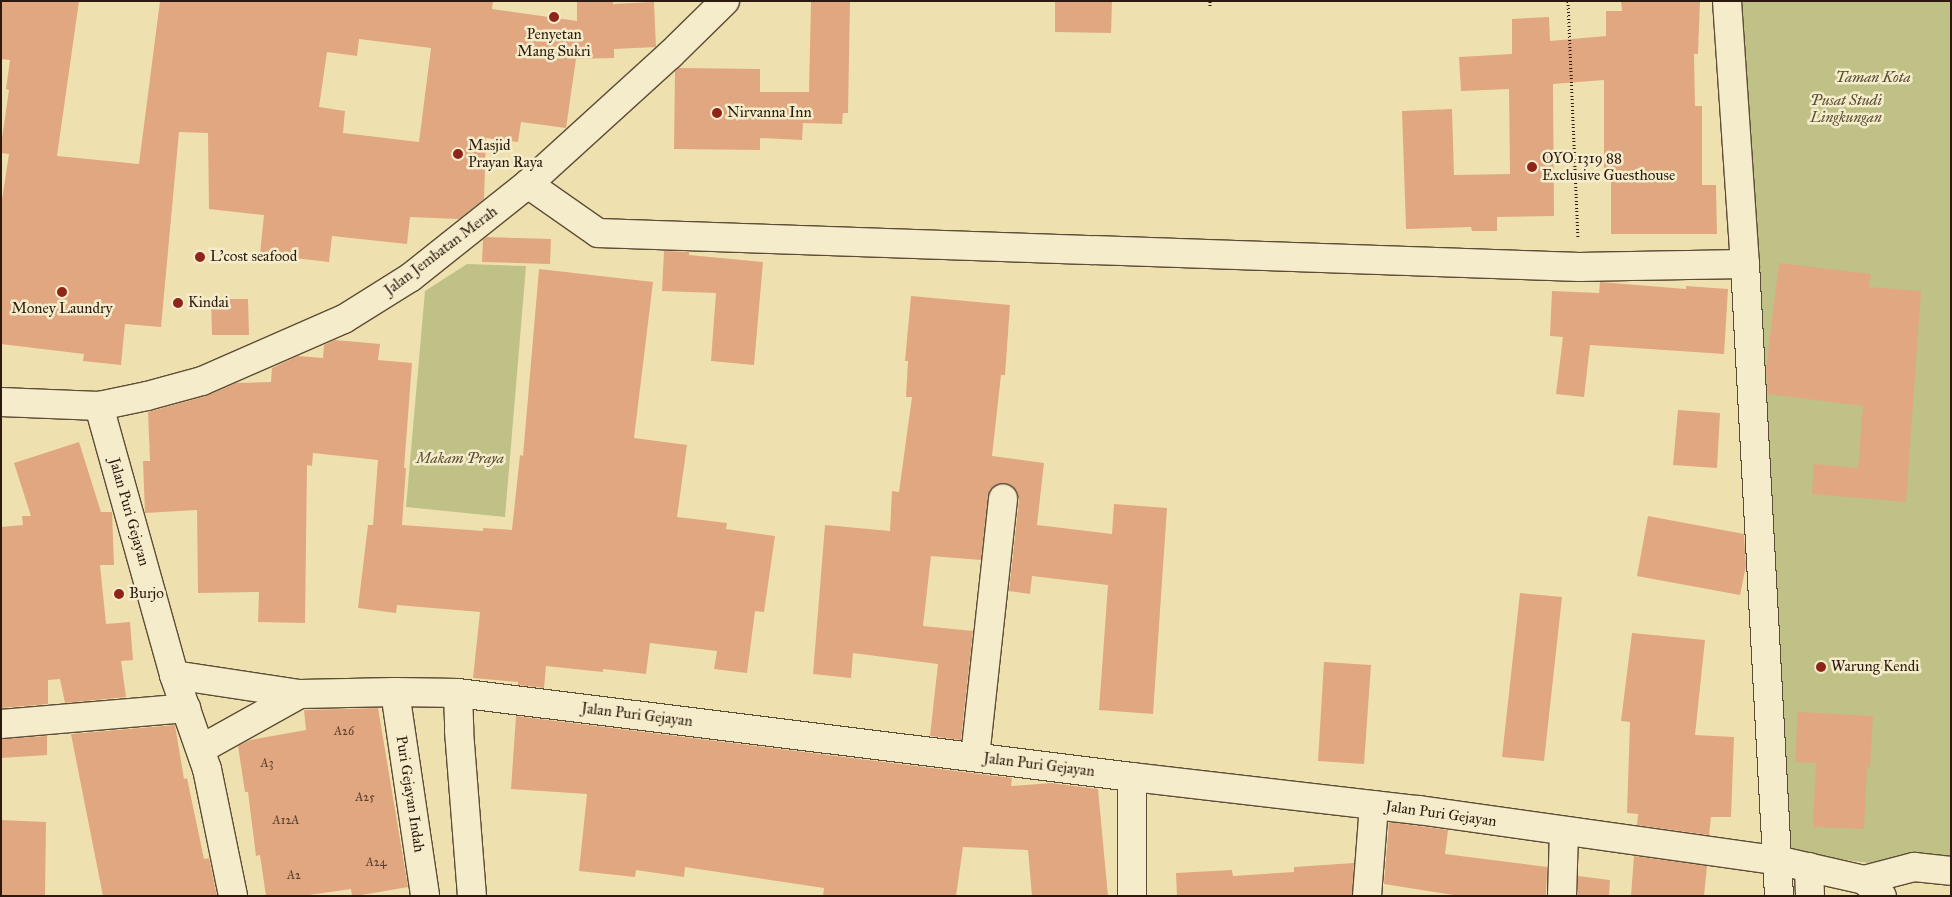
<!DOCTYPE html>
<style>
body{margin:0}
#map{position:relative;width:1952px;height:897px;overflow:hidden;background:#efe1af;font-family:"IM FELL Great Primer",serif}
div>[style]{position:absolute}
.green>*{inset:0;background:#bfc187}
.building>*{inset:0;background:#e1a781}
.path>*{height:3px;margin-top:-1.5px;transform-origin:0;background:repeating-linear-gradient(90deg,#2c1a0e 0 1px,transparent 0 3.5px)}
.roads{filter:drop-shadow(1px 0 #5d4c36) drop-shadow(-1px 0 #5d4c36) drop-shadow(0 1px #5d4c36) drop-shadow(0 -1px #5d4c36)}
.minor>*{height:28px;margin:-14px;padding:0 14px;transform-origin:14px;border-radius:14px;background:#f5eccb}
.dots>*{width:14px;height:14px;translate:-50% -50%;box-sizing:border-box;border:2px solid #f5eccb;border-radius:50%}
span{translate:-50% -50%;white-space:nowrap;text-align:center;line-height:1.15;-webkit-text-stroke:5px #f5eccb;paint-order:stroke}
.number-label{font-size:12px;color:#593d2b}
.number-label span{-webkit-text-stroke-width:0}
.poi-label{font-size:15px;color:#2c1a0e}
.left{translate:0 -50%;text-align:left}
.park-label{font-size:15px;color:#584c32;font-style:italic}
.street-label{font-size:15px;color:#2c1a0e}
.frame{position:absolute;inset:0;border:2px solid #2c1a0e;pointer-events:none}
</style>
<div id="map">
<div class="green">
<div style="clip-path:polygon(1731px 1px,1951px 1px,1951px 873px,1763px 850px)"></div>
<div style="clip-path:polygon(467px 264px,526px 266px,505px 517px,406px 507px,425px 291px)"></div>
</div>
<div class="building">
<div style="clip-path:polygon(evenodd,1px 1px,79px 1px,57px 156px,139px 164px,160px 1px,493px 1px,492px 9px,577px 21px,577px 1px,613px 1px,613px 4px,654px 2px,656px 47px,614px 49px,614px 58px,576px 59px,566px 128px,521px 122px,518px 142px,486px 138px,484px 199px,459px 219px,410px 217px,407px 244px,332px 236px,329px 262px,260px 254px,264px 215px,209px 209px,208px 133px,179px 132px,161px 327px,125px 324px,121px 365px,83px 361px,84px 354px,1px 344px,1px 206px,9px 154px,1px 153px,1px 145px,9px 90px,6px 89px,10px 60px,1px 59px,1px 1px,359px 39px,431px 48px,419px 142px,343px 133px,345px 111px,319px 107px,327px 52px,357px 56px,359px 39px)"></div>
<div style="clip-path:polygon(811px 1px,850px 1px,848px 113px,843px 113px,842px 124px,803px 123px,802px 140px,760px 138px,760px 150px,674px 149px,675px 71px,679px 68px,760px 69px,760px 92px,809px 92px)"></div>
<div style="clip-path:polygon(1055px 1px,1112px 1px,1111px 33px,1055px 32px)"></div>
<div style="clip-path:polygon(1621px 1px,1700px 1px,1698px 54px,1694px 54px,1695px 106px,1702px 106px,1702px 185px,1716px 185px,1717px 234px,1611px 234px,1611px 176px,1604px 177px,1604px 80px,1553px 84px,1554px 216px,1497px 217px,1497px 231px,1472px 231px,1471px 227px,1406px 229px,1402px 111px,1452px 109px,1454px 175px,1510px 174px,1509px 89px,1461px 91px,1459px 57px,1512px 54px,1512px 19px,1549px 17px,1550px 41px,1606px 36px,1606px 11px,1622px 11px)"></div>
<div style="clip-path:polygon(486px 237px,551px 239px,550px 264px,482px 262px,483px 240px)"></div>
<div style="clip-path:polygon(664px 251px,689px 252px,689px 255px,763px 262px,754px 365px,711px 361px,716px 293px,662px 291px)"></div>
<div style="clip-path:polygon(1779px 263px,1871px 274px,1869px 287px,1921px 291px,1906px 502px,1812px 494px,1814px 464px,1858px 468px,1863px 406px,1768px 394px,1766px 369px)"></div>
<div style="clip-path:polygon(539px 269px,653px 282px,634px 438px,687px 445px,677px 517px,727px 523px,726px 529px,775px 536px,764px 612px,755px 611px,747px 673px,714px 669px,717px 651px,650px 643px,646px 674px,603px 669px,603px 672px,546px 666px,544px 688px,518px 685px,518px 682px,473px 678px,480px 612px,397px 605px,396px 613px,358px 608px,368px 525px,373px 525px,378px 460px,313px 453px,312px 466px,307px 465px,305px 623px,258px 622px,259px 592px,198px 593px,197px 510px,145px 513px,143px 461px,150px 461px,148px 412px,206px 396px,236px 383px,271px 382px,272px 368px,298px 356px,323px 358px,324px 345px,335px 340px,380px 344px,378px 360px,412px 363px,404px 468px,406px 468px,402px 525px,483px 531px,483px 528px,512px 530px,520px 455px,523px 456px)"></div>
<div style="clip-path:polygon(1600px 282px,1686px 289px,1686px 286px,1728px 289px,1724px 354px,1590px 345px,1584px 397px,1556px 394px,1563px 337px,1550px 336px,1552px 291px,1599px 293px)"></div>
<div style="clip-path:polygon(911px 296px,1010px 305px,1005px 375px,1001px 375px,992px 456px,1044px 463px,1037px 525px,1112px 534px,1114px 504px,1167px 508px,1153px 714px,1099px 710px,1108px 585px,1032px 576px,1030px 594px,1009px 591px,1019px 500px,1017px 493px,1013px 487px,1004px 483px,997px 485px,991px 489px,988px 497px,981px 560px,931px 556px,923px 626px,973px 631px,961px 740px,930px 736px,938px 664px,853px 653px,851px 678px,813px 674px,825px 525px,890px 531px,892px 491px,899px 492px,912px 397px,906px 397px,908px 361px,905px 361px)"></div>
<div style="clip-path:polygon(211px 299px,248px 299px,249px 335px,212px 335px)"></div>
<div style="clip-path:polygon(1678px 410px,1720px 413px,1717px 468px,1673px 465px)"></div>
<div style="clip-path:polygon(79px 442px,101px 512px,112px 512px,114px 565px,100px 565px,106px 624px,130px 622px,133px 660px,121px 661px,126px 697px,65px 703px,60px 679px,48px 680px,48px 704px,1px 708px,1px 527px,23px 525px,22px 516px,31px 516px,14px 463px)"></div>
<div style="clip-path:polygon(1648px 516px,1744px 534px,1746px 566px,1740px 595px,1637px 576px)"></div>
<div style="clip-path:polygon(1520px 593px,1562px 597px,1544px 761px,1502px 757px)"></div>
<div style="clip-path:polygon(1632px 633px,1705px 640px,1695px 735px,1734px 737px,1731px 817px,1711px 817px,1709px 835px,1637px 825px,1638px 814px,1627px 813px,1630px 722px,1621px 721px)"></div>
<div style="clip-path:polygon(1324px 662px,1371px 665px,1364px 764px,1318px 761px)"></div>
<div style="clip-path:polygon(378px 708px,408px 887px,356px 896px,352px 896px,351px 889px,302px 896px,266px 896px,260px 855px,256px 856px,248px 792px,245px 792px,238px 746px,250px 740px,306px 730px,304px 710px)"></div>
<div style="clip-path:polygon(1798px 712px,1873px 716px,1870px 767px,1867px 767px,1864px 829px,1813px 827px,1816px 763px,1795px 762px)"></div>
<div style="clip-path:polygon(516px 716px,1012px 778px,1011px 786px,1051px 783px,1098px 789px,1108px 896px,1032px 896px,1028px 850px,963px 847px,956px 896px,823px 896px,824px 888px,685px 867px,684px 877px,636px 870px,635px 877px,579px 871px,587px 794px,511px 789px)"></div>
<div style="clip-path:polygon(175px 725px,184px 779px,187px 778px,204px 859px,209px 858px,217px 896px,103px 896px,71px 734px)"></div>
<div style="clip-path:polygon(47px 736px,47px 755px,1px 758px,1px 739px)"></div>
<div style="clip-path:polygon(1px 820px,46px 822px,45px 896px,1px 896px)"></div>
<div style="clip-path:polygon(1389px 822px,1448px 830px,1445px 854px,1547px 867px,1546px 896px,1460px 896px,1384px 884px)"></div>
<div style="clip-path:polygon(1634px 856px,1707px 866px,1704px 896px,1631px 896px)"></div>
<div style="clip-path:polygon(1354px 863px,1352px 896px,1177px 896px,1176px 873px,1232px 870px,1233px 876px,1294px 872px,1294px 867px)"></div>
<div style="clip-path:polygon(1578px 876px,1610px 880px,1609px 896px,1578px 896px)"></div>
</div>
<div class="path">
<div style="left:1568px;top:1px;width:236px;rotate:87.6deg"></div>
<div style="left:1210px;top:6px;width:5px;rotate:-90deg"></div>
</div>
<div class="roads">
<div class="minor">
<div style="left:1727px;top:1px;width:264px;rotate:86.1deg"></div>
<div style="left:1745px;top:264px;width:633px;rotate:86.92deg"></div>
<div style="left:528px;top:184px;width:85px;rotate:35deg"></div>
<div style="left:598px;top:233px;width:982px;rotate:1.98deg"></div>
<div style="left:1579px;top:267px;width:166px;rotate:-1deg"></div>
<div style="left:1px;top:402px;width:98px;rotate:2.3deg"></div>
<div style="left:99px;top:406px;width:49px;rotate:-11.8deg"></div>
<div style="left:147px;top:396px;width:57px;rotate:-15.3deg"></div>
<div style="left:202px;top:381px;width:155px;rotate:-23.6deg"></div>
<div style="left:344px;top:319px;width:79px;rotate:-32.1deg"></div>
<div style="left:411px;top:277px;width:149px;rotate:-38.5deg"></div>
<div style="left:528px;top:184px;width:192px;rotate:-42.3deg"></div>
<div style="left:670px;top:55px;width:77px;rotate:-44.5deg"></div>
<div style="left:99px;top:406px;width:279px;rotate:74.4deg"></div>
<div style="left:174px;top:675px;width:100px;rotate:70.7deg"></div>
<div style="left:207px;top:769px;width:130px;rotate:78.4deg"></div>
<div style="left:174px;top:675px;width:127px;rotate:8.6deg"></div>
<div style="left:300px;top:694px;width:95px;rotate:-1.2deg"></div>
<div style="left:395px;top:692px;width:63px;rotate:0.9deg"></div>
<div style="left:458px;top:693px;width:679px;rotate:7.1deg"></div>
<div style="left:1132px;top:777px;width:289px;rotate:6.6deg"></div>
<div style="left:1419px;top:810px;width:360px;rotate:8deg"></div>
<div style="left:1776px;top:860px;width:90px;rotate:12.8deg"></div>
<div style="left:1864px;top:880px;width:24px;rotate:42deg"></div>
<div style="left:395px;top:692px;width:206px;rotate:81.6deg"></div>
<div style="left:458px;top:693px;width:38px;rotate:88deg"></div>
<div style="left:459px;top:731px;width:166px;rotate:85.5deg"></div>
<div style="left:1px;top:724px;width:186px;rotate:-4.9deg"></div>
<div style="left:201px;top:749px;width:113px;rotate:-29.1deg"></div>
<div style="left:975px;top:757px;width:260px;rotate:-83.8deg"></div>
<div style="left:1132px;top:777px;width:119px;rotate:90deg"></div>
<div style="left:1809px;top:867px;width:29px;rotate:88deg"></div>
<div style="left:1864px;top:880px;width:52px;rotate:-14.6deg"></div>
<div style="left:1914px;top:867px;width:37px;rotate:6deg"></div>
<div style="left:1367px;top:896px;width:91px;rotate:-85.6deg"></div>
<div style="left:1562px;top:896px;width:65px;rotate:-88.2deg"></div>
</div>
</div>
<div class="dots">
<div style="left:554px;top:17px;background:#8f2418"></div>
<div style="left:717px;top:113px;background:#8f2418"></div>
<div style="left:458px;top:154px;background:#8f2418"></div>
<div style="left:1532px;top:167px;background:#8f2418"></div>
<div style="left:200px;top:257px;background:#8f2418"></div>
<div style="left:62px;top:292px;background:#8f2418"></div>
<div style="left:178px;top:303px;background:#8f2418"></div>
<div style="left:119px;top:594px;background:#8f2418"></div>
<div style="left:1821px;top:667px;background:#8f2418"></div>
</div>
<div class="number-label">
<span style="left:344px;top:732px">A26</span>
<span style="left:267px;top:764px">A3</span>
<span style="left:365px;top:798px">A25</span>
<span style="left:286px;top:821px">A12A</span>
<span style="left:376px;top:863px">A24</span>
<span style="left:294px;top:876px">A2</span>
</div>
<div class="poi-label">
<span style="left:554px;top:43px">Penyetan<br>Mang Sukri</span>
<span class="left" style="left:727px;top:113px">Nirvanna Inn</span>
<span class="left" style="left:468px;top:154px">Masjid<br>Prayan Raya</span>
<span class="left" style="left:1542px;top:167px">OYO 1319 88<br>Exclusive Guesthouse</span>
<span class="left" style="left:210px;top:257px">L'cost seafood</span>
<span class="left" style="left:188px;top:303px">Kindai</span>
<span style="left:62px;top:309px">Money Laundry</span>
<span class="left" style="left:129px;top:594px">Burjo</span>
<span class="left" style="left:1831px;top:667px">Warung Kendi</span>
</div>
<div class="park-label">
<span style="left:1873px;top:78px">Taman Kota</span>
<span style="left:1846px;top:109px">Pusat Studi<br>Lingkungan</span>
<span style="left:460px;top:459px">Makam Praya</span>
</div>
<div class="street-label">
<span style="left:441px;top:251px;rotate:-37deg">Jalan Jembatan Merah</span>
<span style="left:129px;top:512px;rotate:74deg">Jalan Puri Gejayan</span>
<span style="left:637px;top:715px;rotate:7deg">Jalan Puri Gejayan</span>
<span style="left:1039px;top:765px;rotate:7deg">Jalan Puri Gejayan</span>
<span style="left:410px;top:794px;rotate:81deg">Puri Gejayan Indah</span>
<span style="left:1441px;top:814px;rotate:8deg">Jalan Puri Gejayan</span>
</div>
<div class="frame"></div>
</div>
